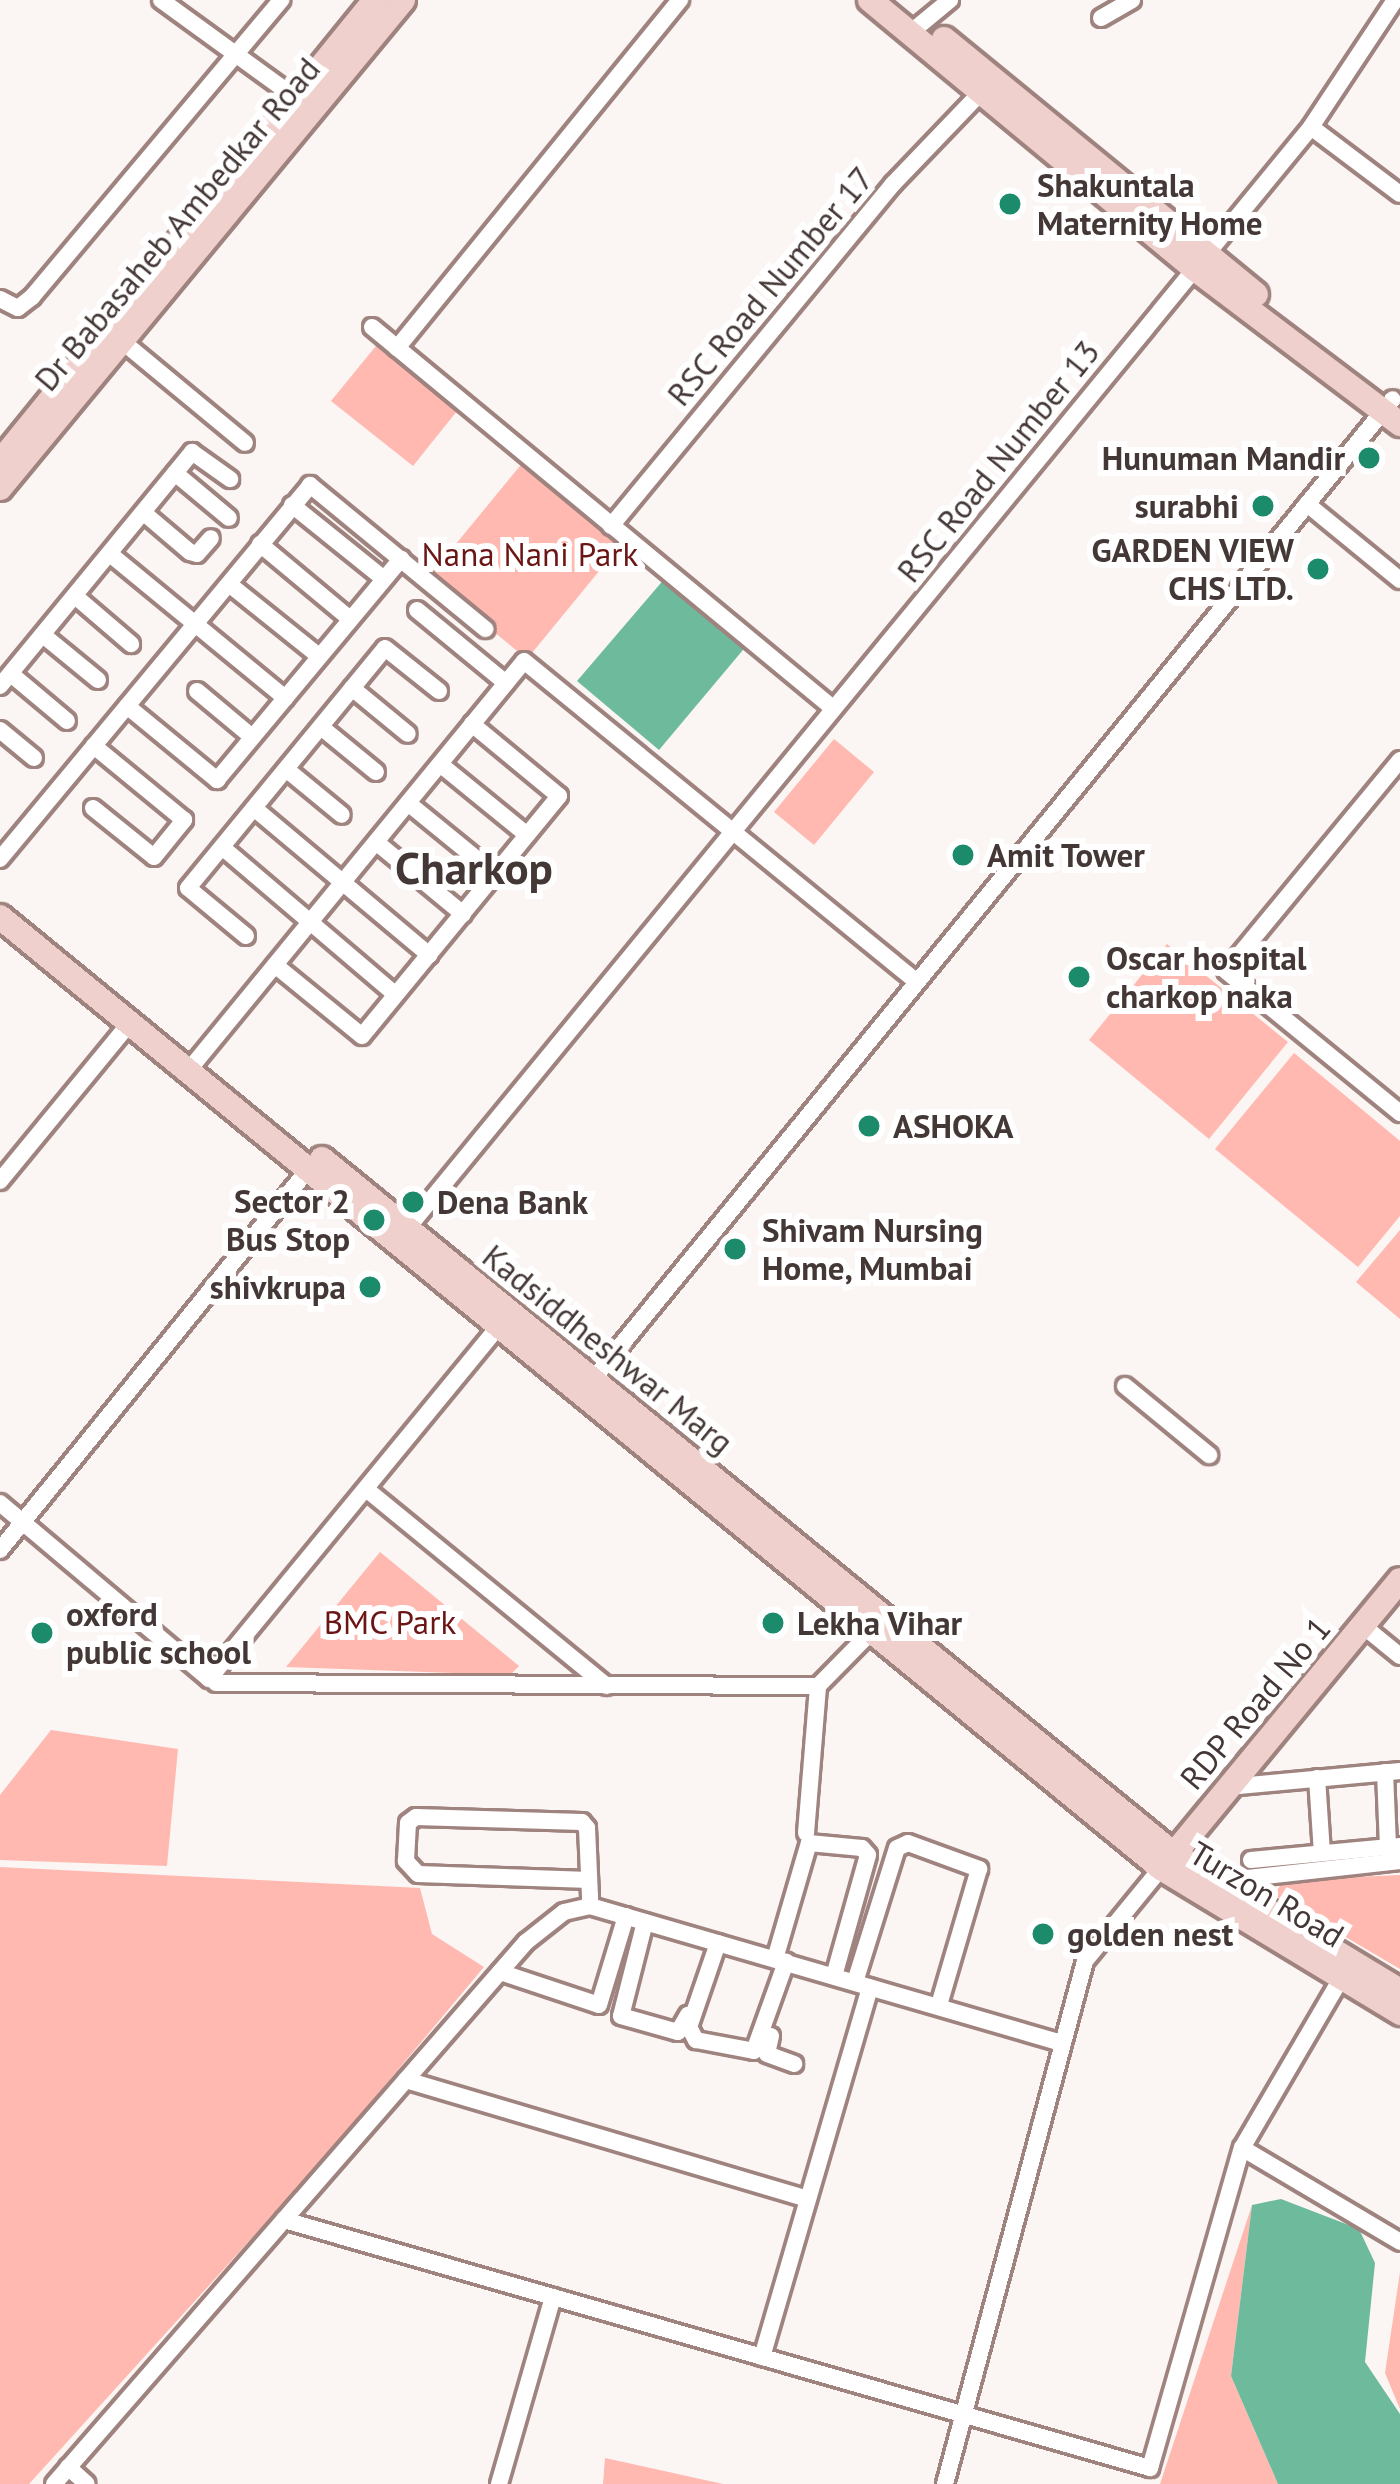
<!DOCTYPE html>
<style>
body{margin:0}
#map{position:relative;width:1400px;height:2484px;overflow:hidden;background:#fbf5f4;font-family:"PT Sans",sans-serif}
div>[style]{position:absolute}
.green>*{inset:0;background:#ffb9b0}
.water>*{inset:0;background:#6dba9d}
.roads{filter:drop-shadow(3px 0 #9f837f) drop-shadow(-3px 0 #9f837f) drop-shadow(0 3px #9f837f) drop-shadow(0 -3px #9f837f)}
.street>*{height:16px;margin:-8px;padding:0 8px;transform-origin:8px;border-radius:8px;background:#fff}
.secondary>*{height:24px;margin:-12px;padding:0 12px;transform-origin:12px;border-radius:12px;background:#f0d0cd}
.dots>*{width:33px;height:33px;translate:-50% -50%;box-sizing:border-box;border:6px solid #fff;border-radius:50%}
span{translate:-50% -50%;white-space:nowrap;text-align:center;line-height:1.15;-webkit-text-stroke:12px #fff;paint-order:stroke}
.poi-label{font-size:33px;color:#443836;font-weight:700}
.left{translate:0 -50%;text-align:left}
.right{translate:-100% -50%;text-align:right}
.street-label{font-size:33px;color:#443836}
.park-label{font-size:33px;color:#6b1615}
.district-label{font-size:45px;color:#443836;font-weight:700}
</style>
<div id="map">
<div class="green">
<div style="clip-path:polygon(380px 341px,461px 406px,413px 466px,331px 401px)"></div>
<div style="clip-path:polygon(533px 450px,632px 531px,527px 659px,428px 578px)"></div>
<div style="clip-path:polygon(834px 739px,874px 772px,814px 845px,774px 812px)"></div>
<div style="clip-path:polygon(1167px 944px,1288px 1042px,1209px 1139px,1089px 1040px)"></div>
<div style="clip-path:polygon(1294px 1053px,1400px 1141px,1400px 1216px,1358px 1267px,1215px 1149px)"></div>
<div style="clip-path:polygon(1400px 1230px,1400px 1319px,1356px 1282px)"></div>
<div style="clip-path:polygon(380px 1552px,519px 1666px,510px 1675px,286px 1667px)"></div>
<div style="clip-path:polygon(51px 1730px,178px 1749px,167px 1866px,0 1860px,0 1795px)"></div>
<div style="clip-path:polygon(0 1867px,420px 1888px,432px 1934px,484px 1967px,320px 2163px,29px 2484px,0 2484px)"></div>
<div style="clip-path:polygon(1400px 1875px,1400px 1969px,1274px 1895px,1284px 1880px)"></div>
<div style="clip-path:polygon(1252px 2205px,1231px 2376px,1278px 2484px,1160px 2484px)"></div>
<div style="clip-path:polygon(1400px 2272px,1400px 2409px,1385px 2373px)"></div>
<div style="clip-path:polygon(605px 2458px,723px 2484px,603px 2484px)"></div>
</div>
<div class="water">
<div style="clip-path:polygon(672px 570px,753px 638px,659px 750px,577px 681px)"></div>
<div style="clip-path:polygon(1281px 2199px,1359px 2229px,1375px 2263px,1365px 2362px,1400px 2414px,1400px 2484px,1278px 2484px,1231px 2376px,1252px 2205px)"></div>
</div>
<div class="roads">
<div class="street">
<div style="left:161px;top:0;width:172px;rotate:36deg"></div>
<div style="left:1395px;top:0;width:152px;rotate:123.5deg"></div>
<div style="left:1311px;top:127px;width:111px;rotate:37deg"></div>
<div style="left:1101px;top:18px;width:36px;rotate:-30deg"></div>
<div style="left:910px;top:33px;width:52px;rotate:-39.5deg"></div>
<div style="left:0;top:299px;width:20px;rotate:27deg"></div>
<div style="left:18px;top:308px;width:18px;rotate:-38deg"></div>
<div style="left:32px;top:297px;width:388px;rotate:-50deg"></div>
<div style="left:372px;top:327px;width:599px;rotate:39.59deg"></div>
<div style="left:117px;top:337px;width:166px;rotate:39.6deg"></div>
<div style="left:397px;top:348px;width:449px;rotate:-50.9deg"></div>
<div style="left:175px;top:473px;width:70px;rotate:39.8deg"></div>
<div style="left:1307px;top:504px;width:120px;rotate:39.3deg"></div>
<div style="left:292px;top:505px;width:118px;rotate:38.8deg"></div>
<div style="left:144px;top:513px;width:60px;rotate:40.3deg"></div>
<div style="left:190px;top:552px;width:7px;rotate:16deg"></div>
<div style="left:197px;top:554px;width:21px;rotate:-49deg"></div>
<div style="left:611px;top:526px;width:443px;rotate:-50.5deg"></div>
<div style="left:893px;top:184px;width:137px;rotate:-46.2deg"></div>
<div style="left:260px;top:544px;width:117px;rotate:39.8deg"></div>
<div style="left:110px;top:554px;width:227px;rotate:39.4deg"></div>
<div style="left:229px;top:584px;width:115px;rotate:38.7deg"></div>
<div style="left:75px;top:596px;width:74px;rotate:40.6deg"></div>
<div style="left:417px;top:610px;width:115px;rotate:39.4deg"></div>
<div style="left:43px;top:635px;width:71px;rotate:39.3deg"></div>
<div style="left:11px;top:674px;width:73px;rotate:40deg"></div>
<div style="left:0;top:686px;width:303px;rotate:-50.6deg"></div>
<div style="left:192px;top:452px;width:47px;rotate:35.4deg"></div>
<div style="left:352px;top:688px;width:72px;rotate:39.4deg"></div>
<div style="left:197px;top:691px;width:72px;rotate:39.9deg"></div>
<div style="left:127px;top:706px;width:117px;rotate:39.4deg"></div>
<div style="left:217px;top:780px;width:288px;rotate:-50.2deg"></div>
<div style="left:321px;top:727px;width:71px;rotate:39.3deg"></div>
<div style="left:0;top:730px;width:44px;rotate:39.5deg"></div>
<div style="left:1400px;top:760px;width:273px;rotate:129.5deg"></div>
<div style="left:1226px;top:971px;width:225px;rotate:39.2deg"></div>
<div style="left:440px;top:764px;width:112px;rotate:39.2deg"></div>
<div style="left:286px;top:769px;width:72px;rotate:39.4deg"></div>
<div style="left:408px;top:803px;width:112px;rotate:39.2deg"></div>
<div style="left:93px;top:808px;width:78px;rotate:38.8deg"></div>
<div style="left:154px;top:857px;width:48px;rotate:-51deg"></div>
<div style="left:184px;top:820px;width:117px;rotate:-140.6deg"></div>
<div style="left:254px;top:808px;width:229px;rotate:40deg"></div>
<div style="left:376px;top:842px;width:113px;rotate:39.6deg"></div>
<div style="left:222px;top:847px;width:228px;rotate:40.4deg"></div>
<div style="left:0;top:859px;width:486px;rotate:-50.3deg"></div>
<div style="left:310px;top:485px;width:227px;rotate:39.4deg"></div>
<div style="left:246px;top:936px;width:75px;rotate:-140.4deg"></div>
<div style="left:188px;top:888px;width:310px;rotate:-50.6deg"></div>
<div style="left:385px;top:648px;width:69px;rotate:38.5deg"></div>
<div style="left:275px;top:965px;width:112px;rotate:39.2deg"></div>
<div style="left:362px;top:1036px;width:210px;rotate:-50.6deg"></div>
<div style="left:495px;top:874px;width:101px;rotate:-50.6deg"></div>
<div style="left:559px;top:796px;width:113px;rotate:-140.4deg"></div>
<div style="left:188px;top:1071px;width:530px;rotate:-50.66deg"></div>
<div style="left:524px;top:661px;width:507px;rotate:39.24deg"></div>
<div style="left:0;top:1181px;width:205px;rotate:-50.6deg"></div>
<div style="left:402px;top:1235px;width:1433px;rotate:-50.63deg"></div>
<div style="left:1125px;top:1386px;width:109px;rotate:39.4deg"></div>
<div style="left:586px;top:1388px;width:1276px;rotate:-50.79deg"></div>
<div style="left:366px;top:1489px;width:311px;rotate:39.3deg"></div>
<div style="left:0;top:1503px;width:273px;rotate:40.1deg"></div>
<div style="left:209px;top:1679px;width:463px;rotate:-50.6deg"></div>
<div style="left:0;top:1550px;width:497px;rotate:-51deg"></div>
<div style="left:1362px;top:1625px;width:49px;rotate:39.2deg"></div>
<div style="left:216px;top:1683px;width:602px;rotate:0.29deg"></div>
<div style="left:1385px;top:1772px;width:75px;rotate:87.7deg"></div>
<div style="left:1317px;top:1778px;width:75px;rotate:86.2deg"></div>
<div style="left:1228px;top:1787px;width:173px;rotate:-5.3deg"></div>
<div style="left:806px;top:1833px;width:147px;rotate:-85.3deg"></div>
<div style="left:818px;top:1686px;width:77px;rotate:-45.5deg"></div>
<div style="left:1251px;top:1860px;width:150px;rotate:-5.4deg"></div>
<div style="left:589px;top:1880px;width:171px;rotate:-178deg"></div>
<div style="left:418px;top:1874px;width:18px;rotate:-133deg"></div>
<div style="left:406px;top:1861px;width:38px;rotate:-87deg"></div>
<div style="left:408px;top:1823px;width:10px;rotate:-37deg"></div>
<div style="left:416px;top:1817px;width:166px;rotate:1.7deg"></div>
<div style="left:582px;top:1822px;width:8px;rotate:50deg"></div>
<div style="left:587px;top:1828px;width:68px;rotate:87.5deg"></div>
<div style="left:590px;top:1896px;width:10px;rotate:90deg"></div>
<div style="left:1220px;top:1881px;width:181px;rotate:-6.3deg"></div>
<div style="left:645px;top:1922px;width:97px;rotate:104.3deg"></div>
<div style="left:621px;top:2016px;width:59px;rotate:15.7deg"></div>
<div style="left:678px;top:2032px;width:20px;rotate:-60deg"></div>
<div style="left:718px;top:1943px;width:89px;rotate:109deg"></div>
<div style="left:689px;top:2027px;width:15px;rotate:62deg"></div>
<div style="left:696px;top:2040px;width:59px;rotate:10.7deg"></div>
<div style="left:754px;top:2051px;width:95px;rotate:-70.2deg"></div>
<div style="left:775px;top:1959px;width:121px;rotate:-73.7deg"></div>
<div style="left:809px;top:1843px;width:53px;rotate:5.4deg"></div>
<div style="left:862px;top:1848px;width:9px;rotate:49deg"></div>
<div style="left:868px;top:1855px;width:126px;rotate:105.7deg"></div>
<div style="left:1346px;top:1970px;width:206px;rotate:120.3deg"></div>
<div style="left:1242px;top:2148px;width:184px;rotate:30.7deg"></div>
<div style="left:500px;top:1972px;width:104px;rotate:18.4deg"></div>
<div style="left:599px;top:2005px;width:93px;rotate:-73.1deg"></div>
<div style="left:855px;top:1982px;width:140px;rotate:-72.6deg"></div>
<div style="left:897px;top:1848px;width:12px;rotate:-24deg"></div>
<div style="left:908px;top:1843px;width:76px;rotate:20.1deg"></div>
<div style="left:979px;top:1869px;width:142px;rotate:106.4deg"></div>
<div style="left:771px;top:2036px;width:18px;rotate:103deg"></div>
<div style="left:767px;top:2054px;width:29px;rotate:20deg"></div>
<div style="left:406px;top:2080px;width:419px;rotate:16.5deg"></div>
<div style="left:284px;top:2220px;width:901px;rotate:15.98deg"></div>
<div style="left:1150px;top:2468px;width:333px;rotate:-74deg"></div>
<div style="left:762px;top:2357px;width:385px;rotate:-73.7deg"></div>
<div style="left:68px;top:2467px;width:25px;rotate:42deg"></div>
<div style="left:54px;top:2484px;width:719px;rotate:-48.95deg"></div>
<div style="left:526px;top:1942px;width:48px;rotate:-38.3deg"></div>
<div style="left:564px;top:1912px;width:27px;rotate:-13deg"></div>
<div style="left:590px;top:1906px;width:492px;rotate:16.2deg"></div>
<div style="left:499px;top:2484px;width:195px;rotate:-73.9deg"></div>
<div style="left:945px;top:2484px;width:541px;rotate:-75.01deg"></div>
<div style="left:1085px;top:1961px;width:120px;rotate:-50.7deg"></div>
</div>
<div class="secondary">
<div style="left:870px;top:0;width:422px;rotate:39.6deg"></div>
<div style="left:1195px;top:269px;width:257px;rotate:37.1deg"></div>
<div style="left:944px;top:39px;width:403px;rotate:39.3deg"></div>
<div style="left:0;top:462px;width:595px;rotate:-50.93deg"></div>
<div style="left:0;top:488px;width:633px;rotate:-50.45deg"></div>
<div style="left:0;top:917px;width:1501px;rotate:39.32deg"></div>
<div style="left:1161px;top:1868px;width:280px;rotate:31.2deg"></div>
<div style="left:322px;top:1159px;width:1100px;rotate:39.21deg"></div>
<div style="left:1174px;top:1854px;width:264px;rotate:31.2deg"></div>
<div style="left:1165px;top:1865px;width:369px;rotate:-50.5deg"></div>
</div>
</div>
<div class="dots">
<div style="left:1010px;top:204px;background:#1c8b6b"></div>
<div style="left:1369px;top:458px;background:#1c8b6b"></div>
<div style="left:1263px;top:506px;background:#1c8b6b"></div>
<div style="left:1318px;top:569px;background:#1c8b6b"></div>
<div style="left:963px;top:855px;background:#1c8b6b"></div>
<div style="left:1079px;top:977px;background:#1c8b6b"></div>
<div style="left:869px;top:1126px;background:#1c8b6b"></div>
<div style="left:413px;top:1202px;background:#1c8b6b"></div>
<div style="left:374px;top:1220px;background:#1c8b6b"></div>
<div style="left:735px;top:1249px;background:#1c8b6b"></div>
<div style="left:370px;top:1287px;background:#1c8b6b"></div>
<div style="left:773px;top:1623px;background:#1c8b6b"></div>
<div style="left:42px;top:1633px;background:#1c8b6b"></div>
<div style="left:1043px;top:1934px;background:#1c8b6b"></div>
</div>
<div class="poi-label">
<span class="left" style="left:1037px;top:204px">Shakuntala<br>Maternity Home</span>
<span class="right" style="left:1345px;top:458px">Hunuman Mandir</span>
<span class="right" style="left:1239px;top:506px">surabhi</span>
<span class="right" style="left:1294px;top:569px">GARDEN VIEW<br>CHS LTD.</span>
<span class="left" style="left:987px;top:855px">Amit Tower</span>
<span class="left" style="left:1106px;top:977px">Oscar hospital<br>charkop naka</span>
<span class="left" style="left:893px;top:1126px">ASHOKA</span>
<span class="right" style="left:350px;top:1220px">Sector 2<br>Bus Stop</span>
<span class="left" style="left:437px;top:1202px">Dena Bank</span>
<span class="left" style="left:762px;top:1249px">Shivam Nursing<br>Home, Mumbai</span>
<span class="right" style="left:346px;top:1287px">shivkrupa</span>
<span class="left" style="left:66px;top:1633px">oxford<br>public school</span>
<span class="left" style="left:797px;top:1623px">Lekha Vihar</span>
<span class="left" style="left:1067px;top:1934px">golden nest</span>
</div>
<div class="street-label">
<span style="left:177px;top:224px;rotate:-50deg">Dr Babasaheb Ambedkar Road</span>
<span style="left:770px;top:286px;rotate:-50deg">RSC Road Number 17</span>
<span style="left:998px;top:461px;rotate:-51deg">RSC Road Number 13</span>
<span style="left:608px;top:1349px;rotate:39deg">Kadsiddheshwar Marg</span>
<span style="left:1255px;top:1703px;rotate:-50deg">RDP Road No 1</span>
<span style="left:1267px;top:1894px;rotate:31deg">Turzon Road</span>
</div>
<div class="park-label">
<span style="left:530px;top:554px">Nana Nani Park</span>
<span style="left:390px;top:1622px">BMC Park</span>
</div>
<div class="district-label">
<span style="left:474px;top:868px">Charkop</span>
</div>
</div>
